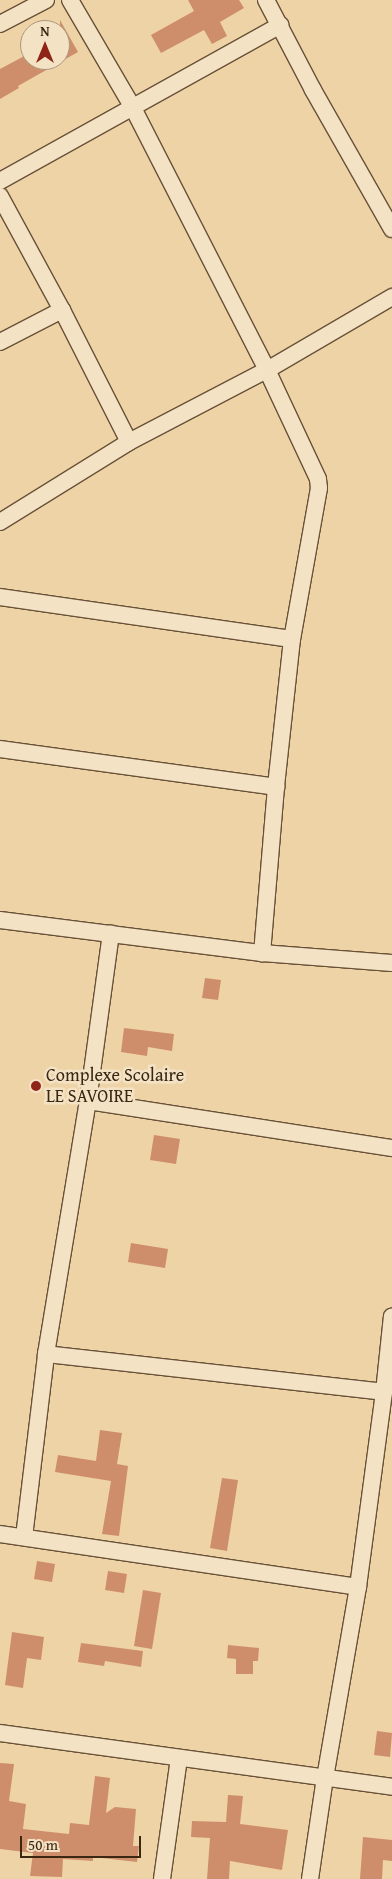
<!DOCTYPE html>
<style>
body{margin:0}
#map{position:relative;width:392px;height:1879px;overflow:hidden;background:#eed3a6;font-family:"Gentium Book Plus",serif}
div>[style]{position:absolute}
.building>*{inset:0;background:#cf8e6b}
.roads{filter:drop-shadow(1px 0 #685137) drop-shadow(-1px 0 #685137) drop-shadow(0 1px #685137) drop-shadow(0 -1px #685137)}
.minor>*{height:16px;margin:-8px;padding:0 8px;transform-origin:8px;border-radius:8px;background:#f4e2c5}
.dots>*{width:14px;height:14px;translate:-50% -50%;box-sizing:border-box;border:2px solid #f4e2c5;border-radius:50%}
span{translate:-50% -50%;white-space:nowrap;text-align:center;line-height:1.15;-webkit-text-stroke:5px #f4e2c5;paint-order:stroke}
.poi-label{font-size:18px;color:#3b2612}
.left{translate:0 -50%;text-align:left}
.north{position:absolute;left:20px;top:20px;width:50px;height:50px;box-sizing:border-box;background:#f4e2c5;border:1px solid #aa977d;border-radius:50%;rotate:0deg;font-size:14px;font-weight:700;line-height:20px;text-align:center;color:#3b2612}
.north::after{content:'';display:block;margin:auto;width:18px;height:22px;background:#8f2418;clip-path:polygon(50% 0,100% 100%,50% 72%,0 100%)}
.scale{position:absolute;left:20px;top:1836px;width:121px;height:22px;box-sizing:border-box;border:2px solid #3b2612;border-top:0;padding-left:6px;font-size:15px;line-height:18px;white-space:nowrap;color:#3b2612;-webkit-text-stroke:4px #f4e2c5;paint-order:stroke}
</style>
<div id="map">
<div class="building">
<div style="clip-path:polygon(188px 0,239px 0,244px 8px,220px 22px,227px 36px,212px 44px,204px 30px,161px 53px,151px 35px,194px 11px)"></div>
<div style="clip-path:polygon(60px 20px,78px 52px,18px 86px,19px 88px,0 99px,0 69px,30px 53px,30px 60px,60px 60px)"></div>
<div style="clip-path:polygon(205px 978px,221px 980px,218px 1000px,202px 998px)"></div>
<div style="clip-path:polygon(124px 1028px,174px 1034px,172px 1051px,148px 1047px,147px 1056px,121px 1052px)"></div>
<div style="clip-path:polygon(154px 1135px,180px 1139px,176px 1164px,150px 1160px)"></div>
<div style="clip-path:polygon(131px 1243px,168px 1249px,165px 1268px,128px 1262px)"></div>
<div style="clip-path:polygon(100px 1430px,122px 1433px,117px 1464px,128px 1466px,119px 1536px,102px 1534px,111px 1481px,55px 1472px,58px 1455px,96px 1461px)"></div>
<div style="clip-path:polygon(222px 1478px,238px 1480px,227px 1551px,210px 1548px)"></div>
<div style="clip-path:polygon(37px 1561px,55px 1564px,52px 1582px,34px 1579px)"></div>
<div style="clip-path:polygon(108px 1571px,127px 1574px,124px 1593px,105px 1590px)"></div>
<div style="clip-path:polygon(143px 1590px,161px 1593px,152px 1649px,134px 1646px)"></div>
<div style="clip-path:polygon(12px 1632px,44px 1637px,41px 1660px,27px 1658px,23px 1688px,5px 1685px)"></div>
<div style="clip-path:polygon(81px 1643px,143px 1651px,141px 1667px,105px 1661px,104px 1666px,78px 1662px)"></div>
<div style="clip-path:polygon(228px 1645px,259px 1648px,258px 1661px,253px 1661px,253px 1674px,236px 1674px,236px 1659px,227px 1658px)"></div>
<div style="clip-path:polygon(377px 1731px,392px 1733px,390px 1757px,374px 1755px)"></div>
<div style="clip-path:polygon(0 1763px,14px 1764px,9px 1801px,26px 1804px,23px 1829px,69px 1834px,70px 1823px,89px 1825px,95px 1776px,110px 1778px,106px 1813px,115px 1807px,136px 1809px,133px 1846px,139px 1846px,137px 1862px,93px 1857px,93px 1861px,63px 1859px,62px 1877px,30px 1876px,33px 1853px,0 1849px)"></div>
<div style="clip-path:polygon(228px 1795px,243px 1796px,240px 1824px,288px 1830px,282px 1870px,230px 1861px,229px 1879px,207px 1879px,210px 1838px,191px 1837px,192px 1821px,226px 1822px)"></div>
<div style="clip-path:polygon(363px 1837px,392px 1840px,392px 1861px,383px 1860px,382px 1879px,360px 1879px)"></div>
</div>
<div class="roads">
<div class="minor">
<div style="left:70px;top:0;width:123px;rotate:59.7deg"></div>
<div style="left:132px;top:106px;width:297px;rotate:62.9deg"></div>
<div style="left:267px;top:370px;width:120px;rotate:64.9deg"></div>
<div style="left:318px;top:479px;width:9px;rotate:84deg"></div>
<div style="left:319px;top:488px;width:153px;rotate:100.1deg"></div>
<div style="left:292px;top:639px;width:149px;rotate:96.2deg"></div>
<div style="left:276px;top:787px;width:167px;rotate:94.8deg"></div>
<div style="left:266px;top:0;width:102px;rotate:62.4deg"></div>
<div style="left:313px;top:90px;width:160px;rotate:60.4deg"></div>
<div style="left:0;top:24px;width:52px;rotate:-27.6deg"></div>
<div style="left:0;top:181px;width:321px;rotate:-29.1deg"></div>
<div style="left:0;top:196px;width:130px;rotate:61.5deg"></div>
<div style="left:62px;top:310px;width:148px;rotate:63.1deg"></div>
<div style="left:0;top:342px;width:70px;rotate:-27.3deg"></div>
<div style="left:0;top:522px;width:152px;rotate:-31.8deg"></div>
<div style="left:129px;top:442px;width:156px;rotate:-27.6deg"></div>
<div style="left:267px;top:370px;width:145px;rotate:-30.3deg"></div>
<div style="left:0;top:597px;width:295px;rotate:8.2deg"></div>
<div style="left:0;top:749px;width:279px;rotate:7.8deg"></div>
<div style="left:0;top:920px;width:264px;rotate:7.2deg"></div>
<div style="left:262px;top:953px;width:130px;rotate:4.4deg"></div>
<div style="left:88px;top:1101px;width:308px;rotate:8.8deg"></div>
<div style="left:46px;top:1354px;width:340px;rotate:6.4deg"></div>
<div style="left:0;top:1534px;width:362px;rotate:8.4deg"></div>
<div style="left:24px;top:1537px;width:184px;rotate:-83.1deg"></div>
<div style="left:46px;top:1354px;width:256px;rotate:-80.6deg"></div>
<div style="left:88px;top:1101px;width:169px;rotate:-82.2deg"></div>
<div style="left:0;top:1733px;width:396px;rotate:7.8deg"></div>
<div style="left:162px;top:1879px;width:122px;rotate:-82deg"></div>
<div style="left:310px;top:1879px;width:102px;rotate:-81.6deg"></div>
<div style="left:325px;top:1778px;width:194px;rotate:-80.2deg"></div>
<div style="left:358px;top:1587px;width:197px;rotate:-82.4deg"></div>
<div style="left:384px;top:1392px;width:76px;rotate:-84deg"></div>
</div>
</div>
<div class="dots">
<div style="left:36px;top:1086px;background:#8f2418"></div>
</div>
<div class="poi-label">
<span class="left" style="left:46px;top:1086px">Complexe Scolaire<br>LE SAVOIRE</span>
</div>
<div class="north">N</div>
<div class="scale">50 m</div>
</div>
